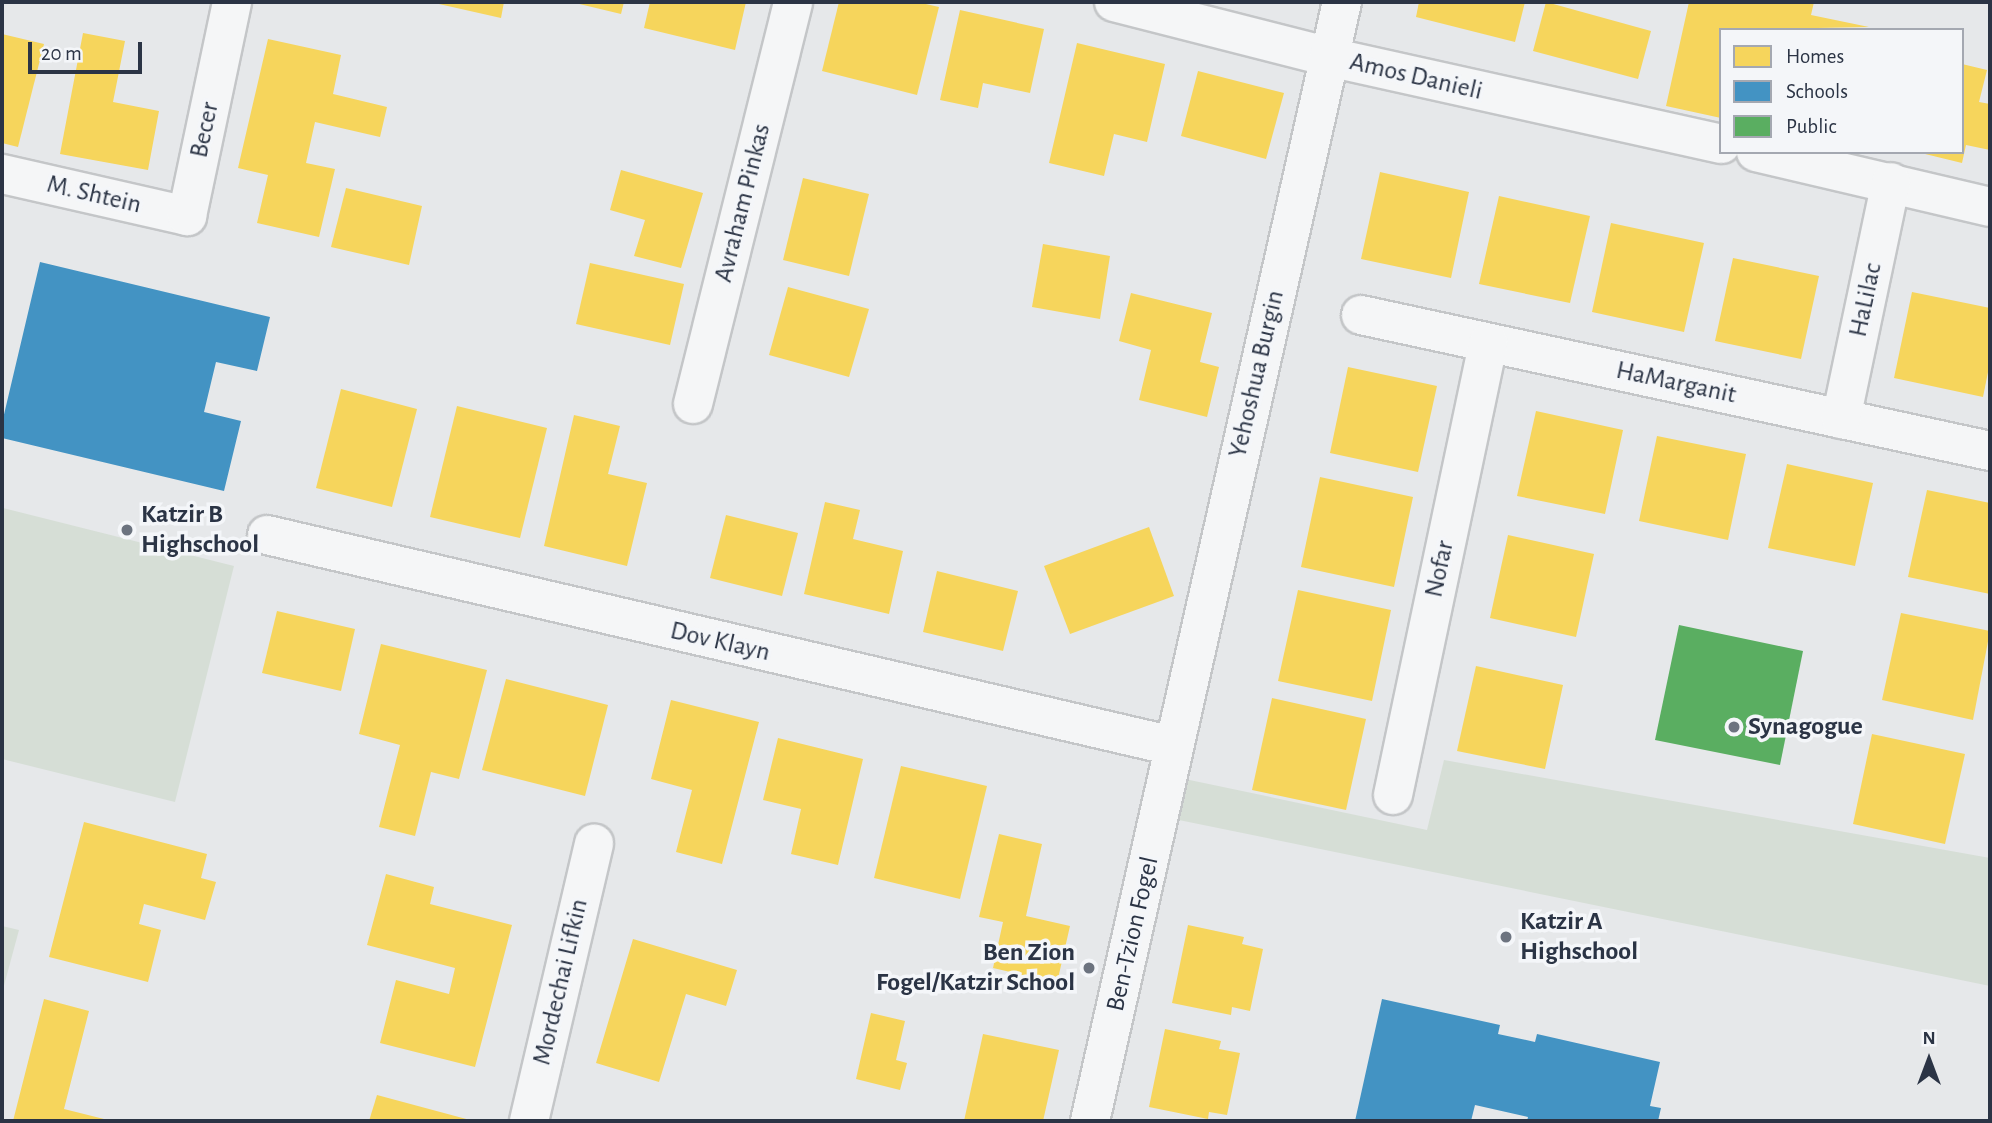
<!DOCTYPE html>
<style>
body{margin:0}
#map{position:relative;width:1992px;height:1123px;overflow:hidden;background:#e6e8ea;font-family:"Alegreya Sans",sans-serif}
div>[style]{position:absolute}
.green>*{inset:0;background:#d6ded6}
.homes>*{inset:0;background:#f6d55c}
.schools>*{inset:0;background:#4393c3}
.public>*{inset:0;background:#5aae61}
.roads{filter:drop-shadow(2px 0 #c4c6c8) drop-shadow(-2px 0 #c4c6c8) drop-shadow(0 2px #c4c6c8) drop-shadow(0 -2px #c4c6c8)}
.minor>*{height:38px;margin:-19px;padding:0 19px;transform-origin:19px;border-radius:19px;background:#f5f6f7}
.dots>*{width:19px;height:19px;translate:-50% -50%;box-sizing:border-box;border:4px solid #f4f6f9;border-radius:50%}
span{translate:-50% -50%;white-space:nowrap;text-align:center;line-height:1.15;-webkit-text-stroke:7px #f4f6f9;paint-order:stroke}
.street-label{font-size:26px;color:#2b3445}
.poi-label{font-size:26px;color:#2b3445;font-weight:700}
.left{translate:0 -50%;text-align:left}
.right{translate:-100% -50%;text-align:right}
.frame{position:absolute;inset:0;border:4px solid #2b3445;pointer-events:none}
.legend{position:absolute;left:1719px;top:28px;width:245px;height:126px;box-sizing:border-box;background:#f4f6f9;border:2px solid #a4a8b1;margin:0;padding:9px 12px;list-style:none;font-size:21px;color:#2b3445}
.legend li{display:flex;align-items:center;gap:14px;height:35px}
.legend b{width:35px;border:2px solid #a4a8b1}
.north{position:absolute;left:1894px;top:1025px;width:70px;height:70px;-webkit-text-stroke:5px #f4f6f9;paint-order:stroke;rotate:0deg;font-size:19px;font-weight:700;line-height:28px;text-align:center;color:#2b3445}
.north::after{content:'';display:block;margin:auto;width:24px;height:32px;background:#2b3445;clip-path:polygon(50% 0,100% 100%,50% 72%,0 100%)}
.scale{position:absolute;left:28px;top:42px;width:114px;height:32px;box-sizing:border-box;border:4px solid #2b3445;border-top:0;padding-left:9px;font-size:21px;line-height:24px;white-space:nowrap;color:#2b3445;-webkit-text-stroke:5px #f4f6f9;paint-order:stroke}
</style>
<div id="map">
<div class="green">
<div style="clip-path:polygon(3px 508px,234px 566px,175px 802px,2px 759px)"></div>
<div style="clip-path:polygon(1444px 760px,1990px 858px,1990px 986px,1169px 818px,1180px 778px,1427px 830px)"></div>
<div style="clip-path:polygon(2px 926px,19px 930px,2px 993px)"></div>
</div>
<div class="homes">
<div style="clip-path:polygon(430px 2px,504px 2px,501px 18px)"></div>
<div style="clip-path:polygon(571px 2px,624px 2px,621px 14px)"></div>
<div style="clip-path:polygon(650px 2px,746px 2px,735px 50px,644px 28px)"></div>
<div style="clip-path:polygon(839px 2px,917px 2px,939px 7px,917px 95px,822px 71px)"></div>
<div style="clip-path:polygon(1419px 2px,1525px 2px,1515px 42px,1416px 17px)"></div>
<div style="clip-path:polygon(1546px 2px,1651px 31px,1638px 79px,1533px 51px)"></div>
<div style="clip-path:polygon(1689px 2px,1814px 2px,1811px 15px,1869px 27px,1721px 30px,1721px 118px,1666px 106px)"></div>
<div style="clip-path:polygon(960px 10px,1044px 29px,1030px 93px,983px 83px,978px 108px,940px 100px)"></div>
<div style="clip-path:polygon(83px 33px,125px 41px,113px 102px,159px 111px,148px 170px,60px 154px)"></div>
<div style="clip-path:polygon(2px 34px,44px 44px,18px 147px,2px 143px)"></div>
<div style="clip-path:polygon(268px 39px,341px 55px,333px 94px,387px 107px,380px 137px,315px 122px,306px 163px,335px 169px,319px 237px,257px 223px,268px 175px,238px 168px)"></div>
<div style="clip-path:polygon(1077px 43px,1165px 64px,1147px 142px,1114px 134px,1104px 176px,1049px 163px)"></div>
<div style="clip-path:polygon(1962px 64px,1987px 70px,1979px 102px,1990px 104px,1990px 150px,1966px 145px,1962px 163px,1921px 153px,1962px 152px)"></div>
<div style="clip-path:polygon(1198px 71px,1284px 93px,1266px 159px,1181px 136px)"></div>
<div style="clip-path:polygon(621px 170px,703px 193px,681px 268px,634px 256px,645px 220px,610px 210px)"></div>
<div style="clip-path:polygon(1380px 172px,1469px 192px,1451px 278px,1361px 259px)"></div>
<div style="clip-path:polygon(803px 178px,869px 194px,849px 276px,783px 260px)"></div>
<div style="clip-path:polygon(346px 188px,422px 206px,409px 265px,331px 247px)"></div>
<div style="clip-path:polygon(1499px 196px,1590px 216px,1570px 303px,1479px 284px)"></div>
<div style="clip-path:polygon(1611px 223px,1704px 243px,1684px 332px,1592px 312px)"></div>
<div style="clip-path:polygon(1043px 244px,1110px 256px,1100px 319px,1032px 307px)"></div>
<div style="clip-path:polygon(1733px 258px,1819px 276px,1801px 359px,1715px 341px)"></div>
<div style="clip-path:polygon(590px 263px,684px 284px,670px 345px,576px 324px)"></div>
<div style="clip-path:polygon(788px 287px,869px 309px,849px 377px,769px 355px)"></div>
<div style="clip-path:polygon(1912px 292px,1990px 308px,1990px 362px,1983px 397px,1894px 378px)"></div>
<div style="clip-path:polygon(1131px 293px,1212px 313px,1200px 362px,1219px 367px,1207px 417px,1139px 400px,1151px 350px,1119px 341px)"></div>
<div style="clip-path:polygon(1348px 367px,1437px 386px,1418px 472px,1330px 453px)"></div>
<div style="clip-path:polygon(341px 389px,417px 409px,392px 507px,316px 488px)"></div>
<div style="clip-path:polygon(457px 406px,547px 428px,520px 538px,430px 517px)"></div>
<div style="clip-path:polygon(1536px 411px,1623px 430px,1605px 514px,1517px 496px)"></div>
<div style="clip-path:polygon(574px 415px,620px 426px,608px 474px,647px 483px,627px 566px,544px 546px)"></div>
<div style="clip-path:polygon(1657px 436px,1746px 454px,1728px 540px,1639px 521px)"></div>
<div style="clip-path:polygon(1787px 464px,1873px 483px,1855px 566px,1768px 548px)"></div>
<div style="clip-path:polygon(1320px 477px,1413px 497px,1394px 587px,1301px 567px)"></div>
<div style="clip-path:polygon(1927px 490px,1990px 503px,1990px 594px,1908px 577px)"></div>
<div style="clip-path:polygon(825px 502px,860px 510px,853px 539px,903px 551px,889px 614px,804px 594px)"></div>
<div style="clip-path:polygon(726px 515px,798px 533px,782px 596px,710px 578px)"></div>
<div style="clip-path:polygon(1149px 527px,1174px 596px,1070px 634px,1044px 566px)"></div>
<div style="clip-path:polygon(1508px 535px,1594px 554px,1576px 637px,1490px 618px)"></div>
<div style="clip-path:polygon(937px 571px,1018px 591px,1003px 651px,923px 632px)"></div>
<div style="clip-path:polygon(1298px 590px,1391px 610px,1372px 701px,1278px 681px)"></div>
<div style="clip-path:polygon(277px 611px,355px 629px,341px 691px,262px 673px)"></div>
<div style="clip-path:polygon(1901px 613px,1990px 631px,1973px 720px,1882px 700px)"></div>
<div style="clip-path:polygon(381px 644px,487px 670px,459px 779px,431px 772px,415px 836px,379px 827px,400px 745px,359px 734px)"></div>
<div style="clip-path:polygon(1476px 666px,1563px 685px,1545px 769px,1457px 751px)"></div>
<div style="clip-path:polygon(506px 679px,608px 705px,585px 796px,482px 770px)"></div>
<div style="clip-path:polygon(1272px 698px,1366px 719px,1346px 810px,1252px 790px)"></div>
<div style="clip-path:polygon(671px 700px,759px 722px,722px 864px,676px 852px,692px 790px,651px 779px)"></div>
<div style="clip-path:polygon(1872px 734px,1965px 754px,1945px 844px,1853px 824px)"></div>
<div style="clip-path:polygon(778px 738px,863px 759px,838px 865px,791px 854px,801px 809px,763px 800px)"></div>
<div style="clip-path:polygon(901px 766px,987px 786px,960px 899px,874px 878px)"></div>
<div style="clip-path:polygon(84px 822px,207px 854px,201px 878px,216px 882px,205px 920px,144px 904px,139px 924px,161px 930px,148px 982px,49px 957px)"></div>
<div style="clip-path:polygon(999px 834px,1042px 844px,1026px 916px,1070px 926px,1057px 983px,993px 968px,1003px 922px,979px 917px)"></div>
<div style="clip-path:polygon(386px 874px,434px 887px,430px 904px,512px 925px,475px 1067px,380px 1043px,396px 980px,449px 994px,455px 968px,367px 945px)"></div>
<div style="clip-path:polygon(1188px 925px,1244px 937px,1242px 944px,1263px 949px,1250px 1011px,1232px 1007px,1231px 1015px,1172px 1003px)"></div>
<div style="clip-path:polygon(633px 939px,737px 970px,726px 1006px,686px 994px,659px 1082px,596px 1063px)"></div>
<div style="clip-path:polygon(44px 999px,89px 1011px,64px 1109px,112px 1121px,13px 1121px)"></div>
<div style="clip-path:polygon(871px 1013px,905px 1021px,896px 1060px,907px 1063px,900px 1090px,856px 1079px)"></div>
<div style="clip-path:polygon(1165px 1029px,1221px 1041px,1219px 1049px,1240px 1053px,1227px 1115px,1209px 1112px,1208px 1119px,1149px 1107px)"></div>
<div style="clip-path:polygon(983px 1034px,1059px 1050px,1043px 1121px,964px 1121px)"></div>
<div style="clip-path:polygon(377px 1095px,470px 1120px,470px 1121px,369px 1121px)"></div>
</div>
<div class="schools">
<div style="clip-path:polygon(40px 262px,270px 317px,257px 371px,216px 362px,204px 412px,241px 421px,224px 491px,2px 438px,2px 423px)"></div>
<div style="clip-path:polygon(1382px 999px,1500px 1025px,1498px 1034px,1535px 1042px,1537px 1034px,1660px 1062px,1650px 1106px,1661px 1108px,1658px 1121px,1527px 1121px,1528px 1117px,1475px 1105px,1471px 1121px,1355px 1121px)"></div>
</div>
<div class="public">
<div style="clip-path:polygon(1679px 625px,1803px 651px,1780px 765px,1655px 740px)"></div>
</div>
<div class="roads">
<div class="minor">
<div style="left:1114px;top:2px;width:222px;rotate:14.3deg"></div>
<div style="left:1329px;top:57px;width:402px;rotate:12.5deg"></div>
<div style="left:1756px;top:152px;width:240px;rotate:13.2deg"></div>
<div style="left:2px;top:174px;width:190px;rotate:12.8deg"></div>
<div style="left:187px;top:216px;width:219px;rotate:-78.1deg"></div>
<div style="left:1361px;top:315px;width:644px;rotate:12.2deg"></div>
<div style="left:693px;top:404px;width:414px;rotate:-76deg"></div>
<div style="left:1841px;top:419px;width:242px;rotate:-78.1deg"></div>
<div style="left:267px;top:535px;width:930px;rotate:13.11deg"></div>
<div style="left:1393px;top:795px;width:462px;rotate:-78.1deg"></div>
<div style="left:529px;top:1121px;width:285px;rotate:-76.8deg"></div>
<div style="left:1090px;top:1121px;width:1147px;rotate:-77.31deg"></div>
</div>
</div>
<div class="dots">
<div style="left:127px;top:530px;background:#6c737f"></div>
<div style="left:1734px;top:727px;background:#6c737f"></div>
<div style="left:1506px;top:937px;background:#6c737f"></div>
<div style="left:1089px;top:968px;background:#6c737f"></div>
</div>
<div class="street-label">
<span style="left:1416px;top:77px;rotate:13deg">Amos Danieli</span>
<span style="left:205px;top:130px;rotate:-78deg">Becer</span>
<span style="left:94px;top:195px;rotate:13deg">M. Shtein</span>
<span style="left:743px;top:203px;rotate:-76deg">Avraham Pinkas</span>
<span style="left:1866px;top:300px;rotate:-78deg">HaLilac</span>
<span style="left:1257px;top:374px;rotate:-77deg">Yehoshua Burgin</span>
<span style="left:1676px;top:383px;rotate:12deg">HaMarganit</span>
<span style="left:1440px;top:569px;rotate:-78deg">Nofar</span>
<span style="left:720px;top:642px;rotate:13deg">Dov Klayn</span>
<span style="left:1133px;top:934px;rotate:-77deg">Ben-Tzion Fogel</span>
<span style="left:561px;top:982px;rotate:-77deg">Mordechai Lifkin</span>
</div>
<div class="poi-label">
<span class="left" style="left:141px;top:530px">Katzir B<br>Highschool</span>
<span class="left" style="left:1748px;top:727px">Synagogue</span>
<span class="left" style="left:1520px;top:937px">Katzir A<br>Highschool</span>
<span class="right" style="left:1075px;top:968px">Ben Zion<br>Fogel/Katzir School</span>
</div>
<div class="frame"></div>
<ul class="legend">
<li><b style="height:19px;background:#f6d55c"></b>Homes</li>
<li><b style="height:19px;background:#4393c3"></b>Schools</li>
<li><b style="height:19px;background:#5aae61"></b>Public</li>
</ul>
<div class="north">N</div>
<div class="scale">20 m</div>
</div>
